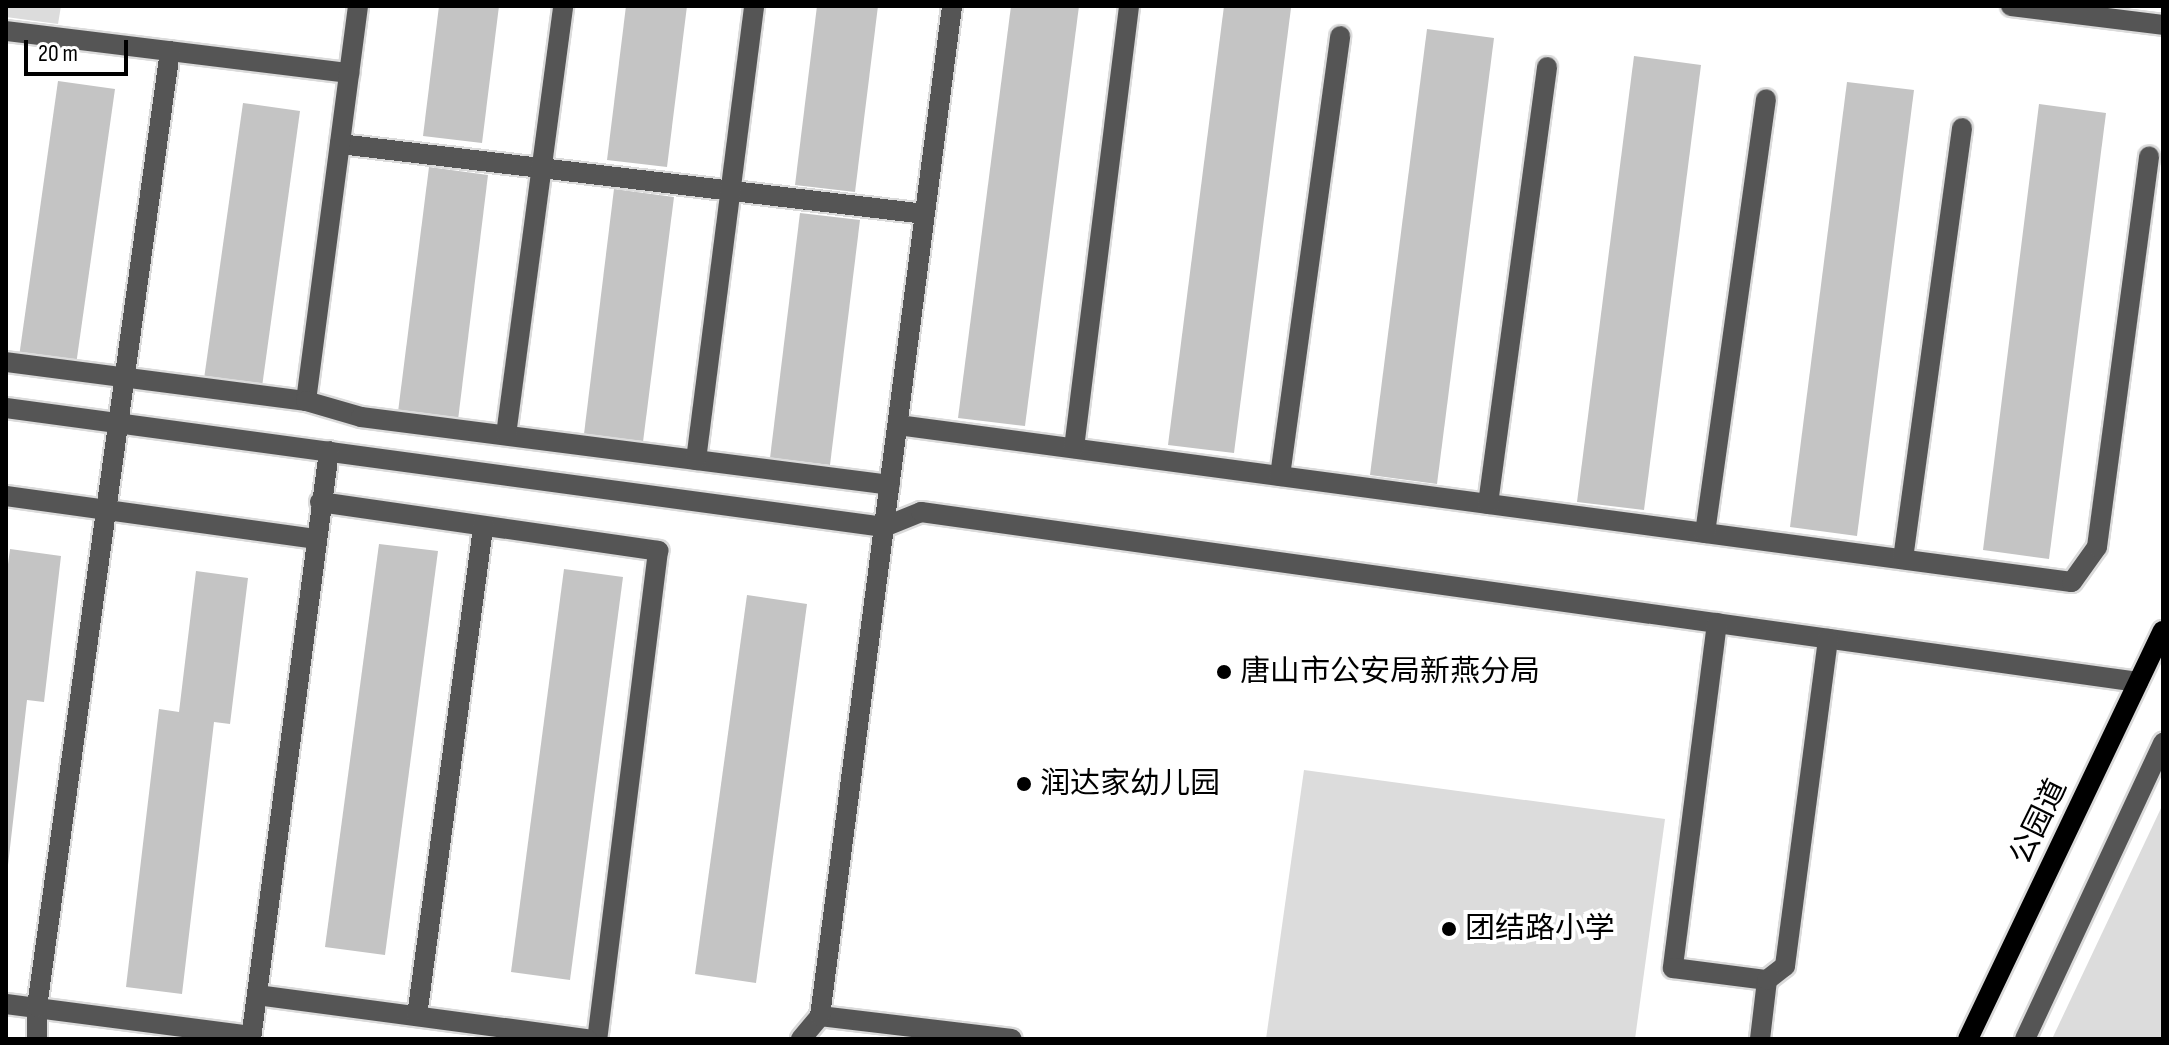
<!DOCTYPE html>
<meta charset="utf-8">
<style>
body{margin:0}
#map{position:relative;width:2169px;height:1045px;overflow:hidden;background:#fff;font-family:"Sofia Sans Condensed","Noto Sans SC",sans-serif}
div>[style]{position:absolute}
.green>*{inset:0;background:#dcdcdc}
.building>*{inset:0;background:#c4c4c4}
.roads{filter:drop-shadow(2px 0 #dbdbdb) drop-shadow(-2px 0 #dbdbdb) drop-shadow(0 2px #dbdbdb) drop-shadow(0 -2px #dbdbdb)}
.minor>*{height:20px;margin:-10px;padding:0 10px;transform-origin:10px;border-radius:10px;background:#555}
.major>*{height:20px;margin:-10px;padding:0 10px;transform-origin:10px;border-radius:10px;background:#000}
.dots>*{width:22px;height:22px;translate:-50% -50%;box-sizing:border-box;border:4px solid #fff;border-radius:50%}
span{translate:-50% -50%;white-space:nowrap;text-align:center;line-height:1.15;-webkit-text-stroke:8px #fff;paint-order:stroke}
.poi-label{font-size:30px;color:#000}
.left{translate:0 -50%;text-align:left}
.street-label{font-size:30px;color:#000}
.frame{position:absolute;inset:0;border:8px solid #000;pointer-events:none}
.scale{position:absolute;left:24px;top:40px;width:104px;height:36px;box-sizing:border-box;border:4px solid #000;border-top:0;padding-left:10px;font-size:24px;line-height:28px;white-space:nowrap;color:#000;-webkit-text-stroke:6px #fff;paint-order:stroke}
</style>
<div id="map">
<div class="green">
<div style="clip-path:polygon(6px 6px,61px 6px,58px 24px,6px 17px)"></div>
<div style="clip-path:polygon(1304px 770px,1665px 819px,1635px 1039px,1266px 1039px)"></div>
<div style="clip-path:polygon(2163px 804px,2163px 1039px,2052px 1039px)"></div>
</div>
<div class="building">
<div style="clip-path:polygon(439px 6px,499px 6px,482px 143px,423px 136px)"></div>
<div style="clip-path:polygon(626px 6px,687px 6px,667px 167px,607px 160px)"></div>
<div style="clip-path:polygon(817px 6px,878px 6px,855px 192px,795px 185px)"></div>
<div style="clip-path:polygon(1011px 6px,1079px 6px,1025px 426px,958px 418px)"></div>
<div style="clip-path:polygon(1224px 6px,1291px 8px,1234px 453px,1168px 445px)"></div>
<div style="clip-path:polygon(1427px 29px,1494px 38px,1437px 484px,1370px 475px)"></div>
<div style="clip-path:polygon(1634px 56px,1701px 65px,1644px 510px,1577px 502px)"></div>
<div style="clip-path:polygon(58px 81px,115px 89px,76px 365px,19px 357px)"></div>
<div style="clip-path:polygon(1847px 82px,1914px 90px,1857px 536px,1790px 527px)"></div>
<div style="clip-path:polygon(243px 103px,300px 111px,262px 387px,204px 379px)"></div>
<div style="clip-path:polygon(2039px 104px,2106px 113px,2049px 559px,1983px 550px)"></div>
<div style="clip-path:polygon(429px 167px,488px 175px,458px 420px,398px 412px)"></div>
<div style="clip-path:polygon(614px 189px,674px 197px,643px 442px,584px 434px)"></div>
<div style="clip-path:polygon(800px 213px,860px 220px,830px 465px,770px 458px)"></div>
<div style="clip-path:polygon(379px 544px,438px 551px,385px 955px,325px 947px)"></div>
<div style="clip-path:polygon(10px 549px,61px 556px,44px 702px,27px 700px,8px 865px,6px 579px)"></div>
<div style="clip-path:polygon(564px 569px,623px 577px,570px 980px,511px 972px)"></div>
<div style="clip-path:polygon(196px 571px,248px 578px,230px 724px,214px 722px,182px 994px,126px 987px,159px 709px,179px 712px)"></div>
<div style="clip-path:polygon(747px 595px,807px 604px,756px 983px,695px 974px)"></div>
</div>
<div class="roads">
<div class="minor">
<div style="left:2011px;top:6px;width:153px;rotate:7.1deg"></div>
<div style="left:6px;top:31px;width:346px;rotate:7deg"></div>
<div style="left:340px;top:144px;width:589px;rotate:6.82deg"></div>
<div style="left:6px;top:362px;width:303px;rotate:7.4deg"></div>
<div style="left:306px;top:401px;width:398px;rotate:-82.5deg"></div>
<div style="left:306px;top:401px;width:57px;rotate:16.2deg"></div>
<div style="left:361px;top:417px;width:533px;rotate:7.32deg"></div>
<div style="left:6px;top:408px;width:886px;rotate:7.72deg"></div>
<div style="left:884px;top:527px;width:40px;rotate:-22deg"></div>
<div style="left:921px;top:512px;width:1229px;rotate:7.95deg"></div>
<div style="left:898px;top:425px;width:1184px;rotate:7.62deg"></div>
<div style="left:2072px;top:582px;width:43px;rotate:-54.5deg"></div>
<div style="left:2097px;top:547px;width:394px;rotate:-82.4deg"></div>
<div style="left:506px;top:435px;width:433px;rotate:-82.4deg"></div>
<div style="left:1074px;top:448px;width:445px;rotate:-82.9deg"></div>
<div style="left:696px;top:460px;width:458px;rotate:-82.7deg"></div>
<div style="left:1280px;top:476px;width:444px;rotate:-82.2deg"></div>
<div style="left:6px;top:496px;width:312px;rotate:7.9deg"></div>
<div style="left:320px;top:502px;width:342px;rotate:8.2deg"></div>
<div style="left:658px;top:551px;width:492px;rotate:97.1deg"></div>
<div style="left:1488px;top:504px;width:441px;rotate:-82.3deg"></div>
<div style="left:1705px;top:533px;width:438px;rotate:-82deg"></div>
<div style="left:1903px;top:559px;width:435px;rotate:-82.2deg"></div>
<div style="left:1717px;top:623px;width:348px;rotate:97.3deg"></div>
<div style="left:1673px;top:968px;width:95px;rotate:7.3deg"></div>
<div style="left:257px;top:995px;width:333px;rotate:7.6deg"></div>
<div style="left:6px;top:1004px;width:247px;rotate:7.4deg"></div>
<div style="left:417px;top:1016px;width:494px;rotate:-82.3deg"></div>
<div style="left:820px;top:1016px;width:193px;rotate:6.8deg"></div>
<div style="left:37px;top:1039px;width:32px;rotate:-90deg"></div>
<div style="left:37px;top:1007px;width:965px;rotate:-82.08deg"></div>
<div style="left:251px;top:1039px;width:593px;rotate:-82.44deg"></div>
<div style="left:801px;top:1039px;width:30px;rotate:-50deg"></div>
<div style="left:820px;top:1016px;width:1019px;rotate:-82.55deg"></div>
<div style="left:1760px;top:1039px;width:59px;rotate:-83.2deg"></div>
<div style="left:1767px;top:980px;width:23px;rotate:-38deg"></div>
<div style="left:1785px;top:966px;width:330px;rotate:-82.5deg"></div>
<div style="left:2025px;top:1039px;width:327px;rotate:-65deg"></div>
</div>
<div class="major">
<div style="left:1968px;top:1039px;width:452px;rotate:-64.5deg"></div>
</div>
</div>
<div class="dots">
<div style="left:1224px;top:672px;background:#000"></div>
<div style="left:1024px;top:784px;background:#000"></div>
<div style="left:1449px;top:929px;background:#000"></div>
</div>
<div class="poi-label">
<span class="left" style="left:1240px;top:672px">唐山市公安局新燕分局</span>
<span class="left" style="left:1040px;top:784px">润达家幼儿园</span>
<span class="left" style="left:1465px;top:929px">团结路小学</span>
</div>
<div class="street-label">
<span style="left:2039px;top:822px;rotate:-64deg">公园道</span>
</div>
<div class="frame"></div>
<div class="scale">20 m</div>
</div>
